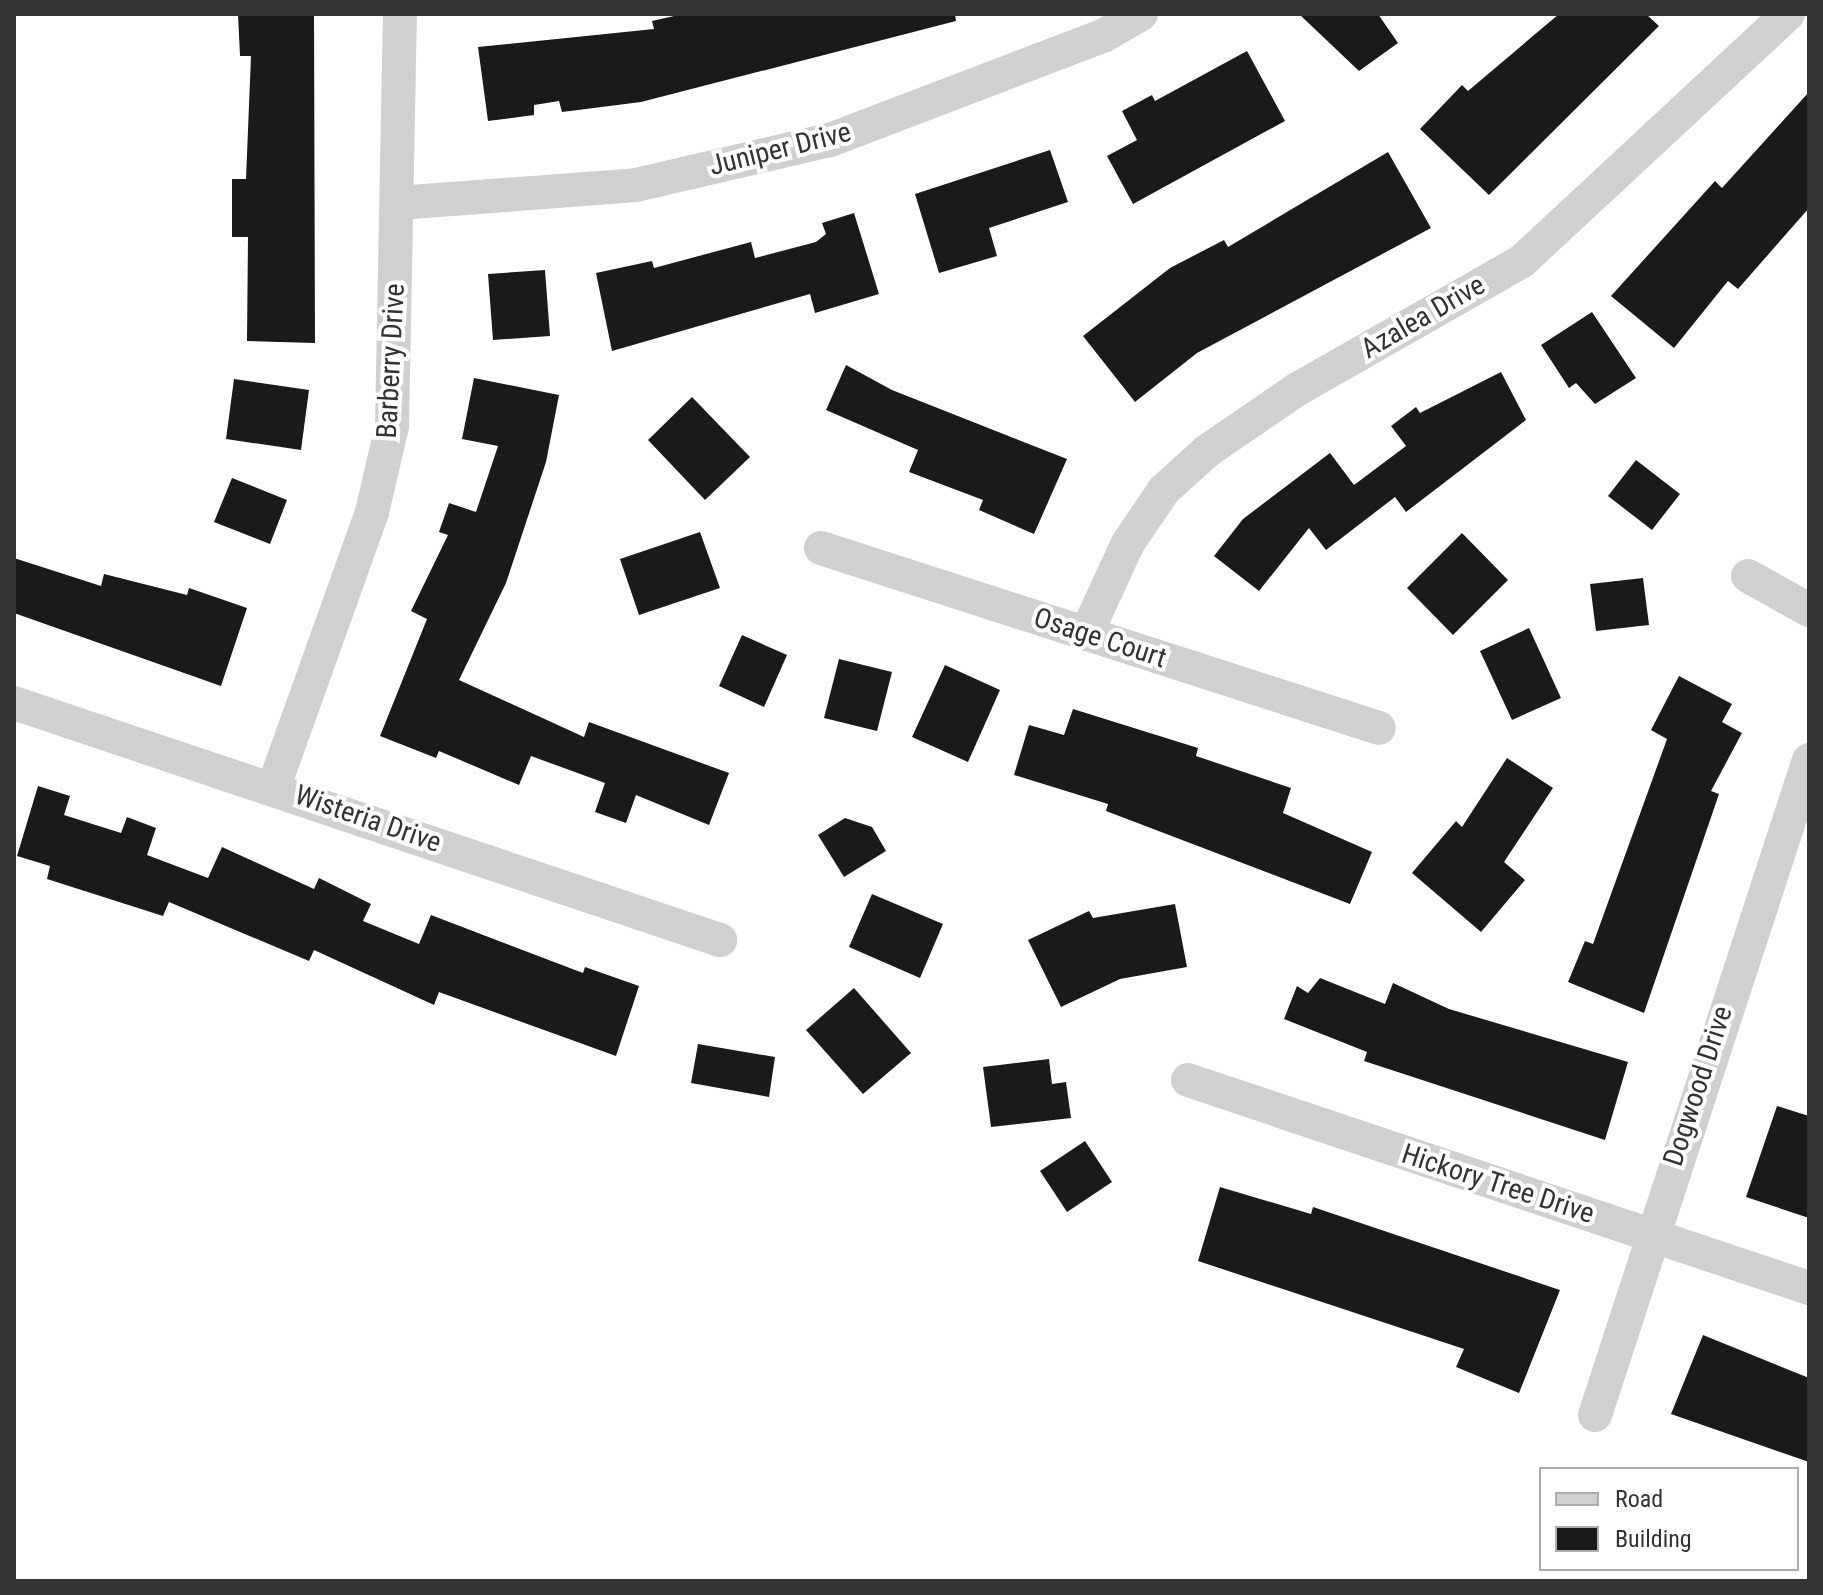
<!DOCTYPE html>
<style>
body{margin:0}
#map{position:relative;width:1823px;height:1595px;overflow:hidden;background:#fff;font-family:"Roboto Condensed",sans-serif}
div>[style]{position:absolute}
.building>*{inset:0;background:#1a1a1a}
.street>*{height:34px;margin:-17px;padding:0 17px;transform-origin:17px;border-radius:17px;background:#d0d0d0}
span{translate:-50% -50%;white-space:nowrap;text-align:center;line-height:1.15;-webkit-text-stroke:8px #fff;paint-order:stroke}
.street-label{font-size:28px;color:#333}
.frame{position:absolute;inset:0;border:16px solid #333;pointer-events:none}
.legend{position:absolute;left:1539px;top:1467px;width:260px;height:104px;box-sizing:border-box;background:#fff;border:2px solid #adadad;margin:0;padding:10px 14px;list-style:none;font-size:24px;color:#333}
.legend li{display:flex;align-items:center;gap:16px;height:40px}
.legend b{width:40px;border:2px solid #adadad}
</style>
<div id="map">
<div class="building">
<div style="clip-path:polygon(238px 14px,314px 14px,315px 343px,247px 341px,248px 237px,232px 237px,232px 179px,246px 179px,251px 56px,240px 56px)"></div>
<div style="clip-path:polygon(683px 14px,955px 14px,956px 21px,641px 102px,562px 112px,559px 101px,534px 105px,534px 115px,488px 121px,478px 47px,654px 29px,652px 21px)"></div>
<div style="clip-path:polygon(1299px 14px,1378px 14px,1398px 43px,1359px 71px)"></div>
<div style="clip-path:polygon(1559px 14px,1646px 14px,1659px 26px,1489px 195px,1420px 129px,1462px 85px,1468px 91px)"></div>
<div style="clip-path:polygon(1247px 51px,1285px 121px,1133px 204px,1107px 156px,1137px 140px,1122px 111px,1152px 95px,1155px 101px)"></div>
<div style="clip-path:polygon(1809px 92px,1809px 208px,1738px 289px,1728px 281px,1674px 348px,1611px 296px,1715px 181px,1722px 188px)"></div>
<div style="clip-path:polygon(1050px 150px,1068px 202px,989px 228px,997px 256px,939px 273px,915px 194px)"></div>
<div style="clip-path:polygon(1388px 152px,1431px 228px,1197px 353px,1135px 402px,1083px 336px,1170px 268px,1224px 240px,1228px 247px)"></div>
<div style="clip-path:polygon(854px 213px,879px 294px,815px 313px,810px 294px,612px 351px,596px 273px,652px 261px,654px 268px,751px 242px,755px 258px,816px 242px,826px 234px,822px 223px)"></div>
<div style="clip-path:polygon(545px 270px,550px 336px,493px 340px,488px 274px)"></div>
<div style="clip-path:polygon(1592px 312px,1636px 378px,1595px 404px,1576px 383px,1569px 388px,1541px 345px)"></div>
<div style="clip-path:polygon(846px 365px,892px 390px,1067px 459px,1034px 534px,979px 510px,983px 500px,909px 472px,918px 450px,826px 410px)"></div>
<div style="clip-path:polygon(1501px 372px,1526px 420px,1406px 512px,1395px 497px,1326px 550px,1309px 528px,1259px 591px,1214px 556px,1243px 519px,1330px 453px,1354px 485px,1406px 446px,1391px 426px,1416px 407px,1420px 413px)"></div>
<div style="clip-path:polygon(474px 378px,559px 395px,546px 462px,506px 583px,459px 680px,584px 737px,589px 722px,729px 773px,709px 825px,636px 795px,626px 823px,595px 812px,605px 783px,531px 756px,519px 785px,439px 751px,436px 758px,380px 736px,427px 619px,411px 611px,448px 535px,439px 532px,449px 503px,476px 512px,498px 446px,462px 439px)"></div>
<div style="clip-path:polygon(234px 379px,309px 390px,301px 450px,226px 439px)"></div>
<div style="clip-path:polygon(692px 397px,750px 457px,705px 500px,648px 440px)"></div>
<div style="clip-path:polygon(1636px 460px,1680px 494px,1652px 530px,1608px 496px)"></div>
<div style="clip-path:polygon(232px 478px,287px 500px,270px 544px,214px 522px)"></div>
<div style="clip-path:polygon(700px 532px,720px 588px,639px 615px,620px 559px)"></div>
<div style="clip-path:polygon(1462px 533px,1508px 580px,1453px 635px,1407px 588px)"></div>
<div style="clip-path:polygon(14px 558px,101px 586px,104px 574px,187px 595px,189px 588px,247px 608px,221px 686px,14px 613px)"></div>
<div style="clip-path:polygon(1643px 578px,1649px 625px,1596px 631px,1590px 584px)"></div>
<div style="clip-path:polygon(1529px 628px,1561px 698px,1512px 720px,1480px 651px)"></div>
<div style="clip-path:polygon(742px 635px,787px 655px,764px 707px,719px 686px)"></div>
<div style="clip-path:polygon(839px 659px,892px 672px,877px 731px,824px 718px)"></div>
<div style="clip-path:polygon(945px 665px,1000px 690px,968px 762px,912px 737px)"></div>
<div style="clip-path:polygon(1679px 676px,1732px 704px,1722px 722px,1742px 733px,1711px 791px,1719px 794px,1644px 1013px,1568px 982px,1585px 941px,1593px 944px,1667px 739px,1651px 730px)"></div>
<div style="clip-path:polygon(1073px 709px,1198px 748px,1196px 756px,1291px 788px,1283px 813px,1372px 852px,1350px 904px,1106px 811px,1108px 804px,1014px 775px,1029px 725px,1064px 735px)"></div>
<div style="clip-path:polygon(1507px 758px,1553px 788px,1504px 862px,1525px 880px,1481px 932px,1412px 873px,1456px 821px,1462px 827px)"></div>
<div style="clip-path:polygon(38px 786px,70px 796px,64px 815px,121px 833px,127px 817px,156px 828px,147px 855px,208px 878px,222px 847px,314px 889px,319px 878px,371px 904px,363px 921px,419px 944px,431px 915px,583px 973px,585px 967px,639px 986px,616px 1056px,439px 992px,434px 1005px,314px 950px,309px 961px,169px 902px,163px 916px,47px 879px,50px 866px,17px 856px)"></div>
<div style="clip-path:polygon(845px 818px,872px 827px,886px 851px,844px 877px,818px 835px)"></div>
<div style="clip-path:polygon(872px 894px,943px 924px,920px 978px,849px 947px)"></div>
<div style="clip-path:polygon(1175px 904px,1187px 967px,1120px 979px,1061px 1007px,1028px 940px,1089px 911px,1093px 918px)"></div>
<div style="clip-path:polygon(1320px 978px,1385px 1004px,1393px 983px,1449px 1009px,1628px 1062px,1605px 1140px,1364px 1061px,1367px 1052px,1284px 1019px,1297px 986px,1308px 993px)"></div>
<div style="clip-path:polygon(854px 988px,911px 1053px,863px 1094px,806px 1030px)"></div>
<div style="clip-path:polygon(698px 1044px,775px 1057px,769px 1097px,691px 1083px)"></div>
<div style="clip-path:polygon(1049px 1059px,1052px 1084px,1066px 1082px,1071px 1118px,991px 1127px,983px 1067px)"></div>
<div style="clip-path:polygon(1777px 1106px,1809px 1116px,1809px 1218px,1746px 1197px)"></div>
<div style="clip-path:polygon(1085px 1141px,1112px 1182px,1067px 1212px,1040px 1171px)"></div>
<div style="clip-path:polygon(1220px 1187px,1311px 1214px,1313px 1207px,1560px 1290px,1519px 1393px,1456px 1367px,1464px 1349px,1198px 1261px)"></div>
<div style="clip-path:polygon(1703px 1335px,1809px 1378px,1809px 1462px,1671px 1414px)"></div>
</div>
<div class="street">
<div style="left:398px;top:203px;width:239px;rotate:-4.3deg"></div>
<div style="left:636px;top:185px;width:199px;rotate:-13.1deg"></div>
<div style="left:830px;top:140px;width:292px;rotate:-20.9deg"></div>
<div style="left:1103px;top:36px;width:44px;rotate:-30.1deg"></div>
<div style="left:821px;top:548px;width:586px;rotate:17.88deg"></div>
<div style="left:1748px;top:576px;width:70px;rotate:29.1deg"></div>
<div style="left:1086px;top:634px;width:100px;rotate:-65.2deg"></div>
<div style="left:1128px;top:543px;width:64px;rotate:-55.8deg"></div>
<div style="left:1164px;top:490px;width:58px;rotate:-42.2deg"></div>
<div style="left:1207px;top:451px;width:108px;rotate:-34.4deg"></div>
<div style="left:1296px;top:390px;width:260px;rotate:-29.7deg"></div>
<div style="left:1522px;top:261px;width:363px;rotate:-42.9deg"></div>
<div style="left:14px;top:703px;width:745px;rotate:18.56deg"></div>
<div style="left:274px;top:786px;width:291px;rotate:-70.3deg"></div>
<div style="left:372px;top:512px;width:88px;rotate:-76.9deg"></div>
<div style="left:392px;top:426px;width:412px;rotate:-88.9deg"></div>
<div style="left:1188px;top:1080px;width:655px;rotate:18.52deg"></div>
<div style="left:1595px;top:1415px;width:689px;rotate:-71.91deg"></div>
</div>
<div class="street-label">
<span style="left:780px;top:149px;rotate:-14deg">Juniper Drive</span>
<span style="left:1423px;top:317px;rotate:-30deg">Azalea Drive</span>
<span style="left:391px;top:361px;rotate:-87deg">Barberry Drive</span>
<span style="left:1100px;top:638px;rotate:18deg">Osage Court</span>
<span style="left:368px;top:819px;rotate:19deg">Wisteria Drive</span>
<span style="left:1698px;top:1086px;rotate:-72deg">Dogwood Drive</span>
<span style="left:1498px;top:1184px;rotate:18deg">Hickory Tree Drive</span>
</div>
<div class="frame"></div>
<ul class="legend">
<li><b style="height:10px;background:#d0d0d0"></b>Road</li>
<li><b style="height:22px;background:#1a1a1a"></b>Building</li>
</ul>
</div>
